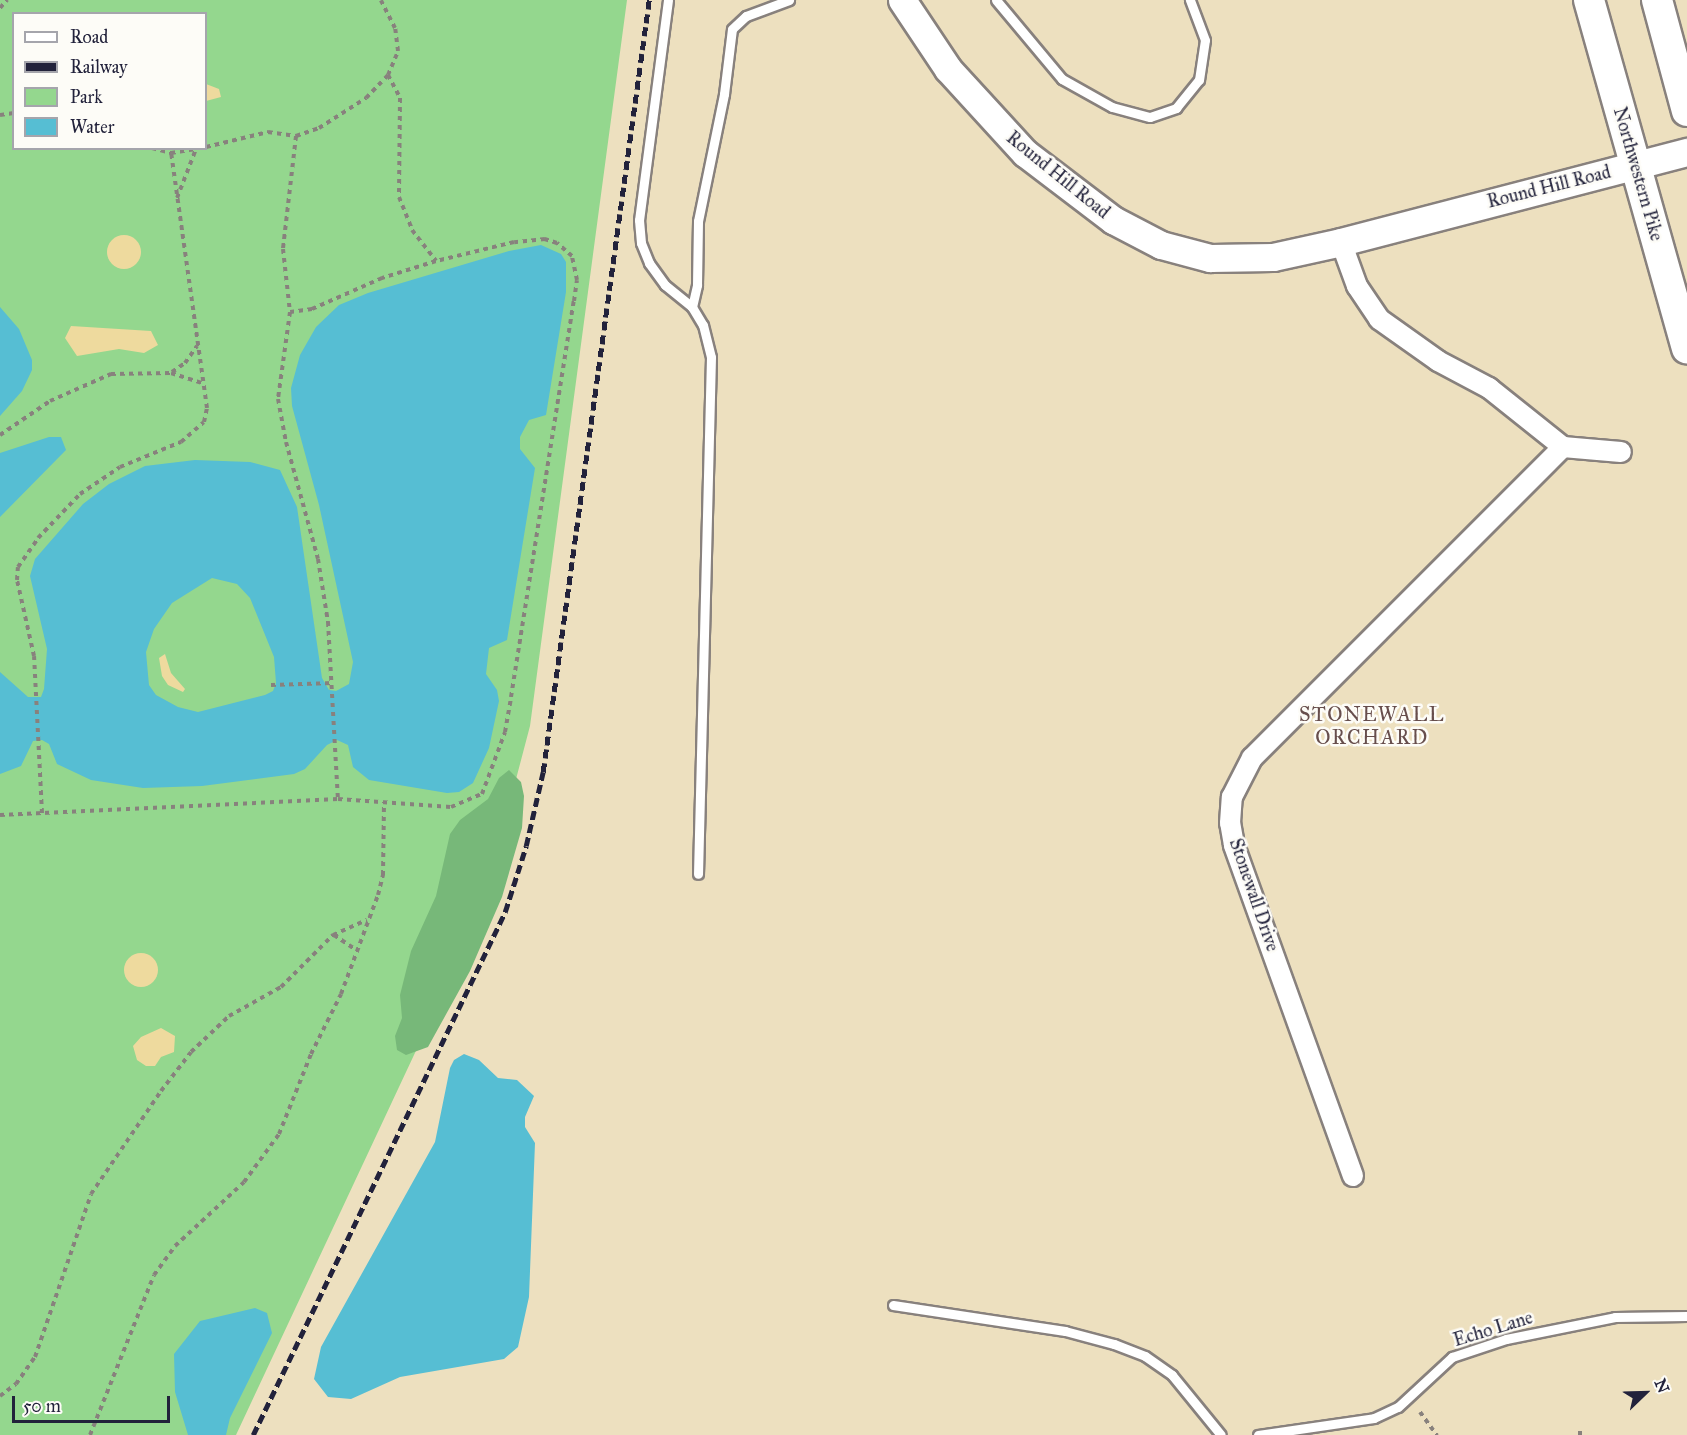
<!DOCTYPE html>
<style>
body{margin:0}
#map{position:relative;width:1687px;height:1435px;overflow:hidden;background:#ede0bf;font-family:"IM FELL Great Primer",serif}
div>[style]{position:absolute}
.green>*{inset:0;background:#94d78e}
.forest>*{inset:0;background:#77b879}
.sand>*{inset:0;background:#eeda9e}
.round{border-radius:50%}
.water>*{inset:0;background:#56bed3}
.path>*{height:4px;margin-top:-2px;transform-origin:0;background:repeating-linear-gradient(90deg,#88817d 0 4.5px,transparent 0 9px)}
.roads{filter:drop-shadow(2px 0 #88817d) drop-shadow(-2px 0 #88817d) drop-shadow(0 2px #88817d) drop-shadow(0 -2px #88817d)}
.lane>*{height:9px;margin:-4.5px;padding:0 4.5px;transform-origin:4.5px;border-radius:4.5px;background:#fff}
.street>*{height:20px;margin:-10px;padding:0 10px;transform-origin:10px;border-radius:10px;background:#fff}
.secondary>*{height:27px;margin:-13.5px;padding:0 13.5px;transform-origin:13.5px;border-radius:13.5px;background:#fff}
.primary>*{height:30px;margin:-15px;padding:0 15px;transform-origin:15px;border-radius:15px;background:#fff}
.rail>*{height:4.5px;margin-top:-2.25px;transform-origin:0;background:repeating-linear-gradient(90deg,#22223b 0 9px,transparent 0 13.5px)}
span{translate:-50% -50%;white-space:nowrap;text-align:center;line-height:1.15;-webkit-text-stroke:5px #fdfcf7;paint-order:stroke}
.street-label{font-size:18px;color:#22223b}
.neighbourhood-label{font-size:20px;color:#674e4c;letter-spacing:1.5px}
.legend{position:absolute;left:12px;top:12px;width:195px;height:138px;box-sizing:border-box;background:#fdfcf7;border:2px solid #a5a5ac;margin:0;padding:8px 10px;list-style:none;font-size:18px;color:#22223b}
.legend li{display:flex;align-items:center;gap:12px;height:30px}
.legend b{width:30px;border:2px solid #a5a5ac}
.north{position:absolute;left:1615px;top:1363px;width:60px;height:60px;-webkit-text-stroke:4px #fdfcf7;paint-order:stroke;rotate:67deg;font-size:16px;font-weight:700;line-height:24px;text-align:center;color:#22223b}
.north::after{content:'';display:block;margin:auto;width:21px;height:27px;background:#22223b;clip-path:polygon(50% 0,100% 100%,50% 72%,0 100%)}
.scale{position:absolute;left:12px;top:1396px;width:158px;height:27px;box-sizing:border-box;border:3px solid #22223b;border-top:0;padding-left:8px;font-size:18px;line-height:21px;white-space:nowrap;color:#22223b;-webkit-text-stroke:4px #fdfcf7;paint-order:stroke}
</style>
<div id="map">
<div class="green">
<div style="clip-path:polygon(evenodd,0 0,627px 0,530px 726px,495px 859px,436px 1008px,236px 1435px,0 1435px,0 0,14px 14px,206px 14px,206px 148px,14px 148px,14px 14px)"></div>
</div>
<div class="forest">
<div style="clip-path:polygon(509px 770px,521px 782px,524px 796px,522px 828px,502px 897px,470px 971px,428px 1047px,406px 1055px,397px 1050px,395px 1036px,402px 1018px,400px 995px,411px 951px,436px 896px,450px 834px,460px 820px,488px 799px,499px 778px)"></div>
</div>
<div class="sand">
<div style="clip-path:polygon(206px 84px,219px 89px,221px 97px,206px 101px)"></div>
<div class="round" style="left:107px;top:235px;width:34px;height:34px"></div>
<div style="clip-path:polygon(71px 326px,151px 331px,158px 345px,144px 353px,119px 349px,77px 356px,65px 338px)"></div>
<div style="clip-path:polygon(165px 654px,171px 673px,185px 689px,183px 692px,168px 685px,162px 676px,159px 658px)"></div>
<div class="round" style="left:124px;top:953px;width:34px;height:34px"></div>
<div style="clip-path:polygon(161px 1028px,175px 1036px,174px 1052px,161px 1057px,155px 1066px,146px 1066px,137px 1060px,133px 1046px,141px 1037px)"></div>
</div>
<div class="water">
<div style="clip-path:polygon(evenodd,541px 245px,561px 254px,566px 262px,566px 292px,546px 415px,529px 420px,520px 437px,520px 449px,535px 468px,507px 640px,489px 648px,486px 674px,497px 690px,499px 701px,489px 748px,473px 783px,459px 792px,447px 793px,369px 780px,353px 767px,348px 745px,337px 740px,327px 745px,305px 769px,294px 774px,202px 786px,143px 788px,91px 780px,57px 764px,49px 744px,42px 740px,33px 741px,21px 766px,0 774px,0 672px,28px 697px,41px 697px,44px 689px,47px 649px,30px 576px,35px 559px,83px 504px,109px 484px,145px 466px,195px 460px,250px 462px,280px 470px,297px 507px,322px 678px,329px 690px,336px 691px,349px 684px,353px 662px,319px 505px,292px 406px,291px 388px,300px 355px,316px 327px,339px 305px,368px 293px,509px 251px,541px 245px,212px 578px,237px 584px,250px 598px,274px 657px,276px 683px,273px 691px,265px 695px,198px 712px,178px 707px,156px 695px,149px 685px,146px 652px,154px 629px,172px 603px,212px 578px)"></div>
<div style="clip-path:polygon(0 307px,19px 329px,32px 360px,32px 370px,22px 391px,0 416px)"></div>
<div style="clip-path:polygon(49px 437px,61px 437px,66px 450px,0 517px,0 453px)"></div>
<div style="clip-path:polygon(464px 1054px,479px 1060px,498px 1078px,517px 1080px,534px 1096px,525px 1117px,525px 1127px,535px 1143px,529px 1297px,518px 1347px,504px 1359px,400px 1377px,351px 1399px,328px 1397px,314px 1379px,321px 1347px,435px 1142px,450px 1068px,454px 1060px)"></div>
<div style="clip-path:polygon(255px 1308px,267px 1313px,272px 1333px,230px 1418px,226px 1435px,188px 1435px,175px 1392px,174px 1354px,200px 1321px)"></div>
</div>
<div class="path">
<div style="left:0;top:8px;width:11px;rotate:-49deg"></div>
<div style="left:388px;top:75px;width:26px;rotate:62deg"></div>
<div style="left:400px;top:98px;width:99px;rotate:90.6deg"></div>
<div style="left:399px;top:197px;width:35px;rotate:68deg"></div>
<div style="left:412px;top:230px;width:39px;rotate:52deg"></div>
<div style="left:0;top:115px;width:14px;rotate:-8deg"></div>
<div style="left:296px;top:136px;width:114px;rotate:96.6deg"></div>
<div style="left:283px;top:249px;width:63px;rotate:83.7deg"></div>
<div style="left:290px;top:312px;width:88px;rotate:97.9deg"></div>
<div style="left:278px;top:399px;width:44px;rotate:79.5deg"></div>
<div style="left:286px;top:442px;width:121px;rotate:74.7deg"></div>
<div style="left:318px;top:559px;width:64px;rotate:81deg"></div>
<div style="left:328px;top:622px;width:177px;rotate:86.8deg"></div>
<div style="left:206px;top:147px;width:64px;rotate:-13.6deg"></div>
<div style="left:268px;top:132px;width:28px;rotate:8deg"></div>
<div style="left:296px;top:136px;width:24px;rotate:-19deg"></div>
<div style="left:319px;top:128px;width:56px;rotate:-32.6deg"></div>
<div style="left:366px;top:98px;width:32px;rotate:-46deg"></div>
<div style="left:388px;top:75px;width:26px;rotate:-67deg"></div>
<div style="left:398px;top:51px;width:23px;rotate:-97deg"></div>
<div style="left:395px;top:28px;width:31px;rotate:-117deg"></div>
<div style="left:152px;top:148px;width:20px;rotate:15deg"></div>
<div style="left:171px;top:153px;width:25px;rotate:-9deg"></div>
<div style="left:177px;top:198px;width:53px;rotate:-68.8deg"></div>
<div style="left:172px;top:372px;width:16px;rotate:-35deg"></div>
<div style="left:185px;top:363px;width:21px;rotate:-55deg"></div>
<div style="left:0;top:435px;width:60px;rotate:-34.2deg"></div>
<div style="left:50px;top:401px;width:67px;rotate:-23.9deg"></div>
<div style="left:111px;top:374px;width:60px;rotate:-1deg"></div>
<div style="left:171px;top:373px;width:32px;rotate:18deg"></div>
<div style="left:271px;top:685px;width:63px;rotate:-1.8deg"></div>
<div style="left:42px;top:813px;width:157px;rotate:-92.9deg"></div>
<div style="left:34px;top:656px;width:78px;rotate:-102.6deg"></div>
<div style="left:17px;top:580px;width:13px;rotate:-86deg"></div>
<div style="left:18px;top:567px;width:35px;rotate:-55deg"></div>
<div style="left:38px;top:538px;width:61px;rotate:-46.3deg"></div>
<div style="left:80px;top:494px;width:48px;rotate:-34deg"></div>
<div style="left:120px;top:467px;width:66px;rotate:-22.3deg"></div>
<div style="left:181px;top:442px;width:30px;rotate:-41deg"></div>
<div style="left:204px;top:422px;width:14px;rotate:-78deg"></div>
<div style="left:207px;top:408px;width:258px;rotate:-98deg"></div>
<div style="left:0;top:815px;width:338px;rotate:-2.7deg"></div>
<div style="left:338px;top:799px;width:113px;rotate:4deg"></div>
<div style="left:451px;top:807px;width:34px;rotate:-23deg"></div>
<div style="left:482px;top:794px;width:66px;rotate:-69.6deg"></div>
<div style="left:505px;top:732px;width:36px;rotate:-80deg"></div>
<div style="left:511px;top:697px;width:401px;rotate:-81deg"></div>
<div style="left:574px;top:301px;width:21px;rotate:-82deg"></div>
<div style="left:577px;top:280px;width:25px;rotate:-102deg"></div>
<div style="left:572px;top:256px;width:20px;rotate:-139deg"></div>
<div style="left:557px;top:243px;width:13px;rotate:-162deg"></div>
<div style="left:545px;top:239px;width:31px;rotate:174deg"></div>
<div style="left:514px;top:242px;width:80px;rotate:166.3deg"></div>
<div style="left:436px;top:261px;width:57px;rotate:162.5deg"></div>
<div style="left:382px;top:278px;width:77px;rotate:156.1deg"></div>
<div style="left:312px;top:309px;width:22px;rotate:172deg"></div>
<div style="left:334px;top:935px;width:25px;rotate:34deg"></div>
<div style="left:0;top:1396px;width:20px;rotate:-37deg"></div>
<div style="left:16px;top:1384px;width:33px;rotate:-55deg"></div>
<div style="left:35px;top:1357px;width:172px;rotate:-71deg"></div>
<div style="left:91px;top:1194px;width:125px;rotate:-55.8deg"></div>
<div style="left:161px;top:1091px;width:49px;rotate:-52.4deg"></div>
<div style="left:191px;top:1052px;width:52px;rotate:-43.5deg"></div>
<div style="left:229px;top:1016px;width:60px;rotate:-29.1deg"></div>
<div style="left:281px;top:987px;width:74px;rotate:-45deg"></div>
<div style="left:333px;top:935px;width:37px;rotate:-24deg"></div>
<div style="left:1420px;top:1412px;width:29px;rotate:54deg"></div>
<div style="left:90px;top:1435px;width:172px;rotate:-68.2deg"></div>
<div style="left:154px;top:1275px;width:36px;rotate:-54deg"></div>
<div style="left:175px;top:1246px;width:94px;rotate:-42.8deg"></div>
<div style="left:244px;top:1182px;width:59px;rotate:-53.9deg"></div>
<div style="left:279px;top:1134px;width:86px;rotate:-68.2deg"></div>
<div style="left:311px;top:1054px;width:67px;rotate:-63.4deg"></div>
<div style="left:341px;top:994px;width:106px;rotate:-69.5deg"></div>
<div style="left:378px;top:895px;width:21px;rotate:-76deg"></div>
<div style="left:383px;top:875px;width:73px;rotate:-89.2deg"></div>
<div style="left:1580px;top:1435px;width:4px;rotate:-90deg"></div>
</div>
<div class="roads">
<div class="lane">
<div style="left:668px;top:0;width:222px;rotate:97.5deg"></div>
<div style="left:639px;top:220px;width:23px;rotate:85deg"></div>
<div style="left:641px;top:243px;width:22px;rotate:68deg"></div>
<div style="left:649px;top:263px;width:27px;rotate:54deg"></div>
<div style="left:665px;top:285px;width:35px;rotate:39deg"></div>
<div style="left:692px;top:307px;width:21px;rotate:59deg"></div>
<div style="left:703px;top:325px;width:33px;rotate:76deg"></div>
<div style="left:711px;top:357px;width:517px;rotate:91.44deg"></div>
<div style="left:996px;top:0;width:103px;rotate:50.1deg"></div>
<div style="left:1062px;top:79px;width:57px;rotate:29.2deg"></div>
<div style="left:1112px;top:107px;width:39px;rotate:15deg"></div>
<div style="left:1150px;top:117px;width:28px;rotate:-19deg"></div>
<div style="left:1176px;top:108px;width:36px;rotate:-51deg"></div>
<div style="left:1199px;top:80px;width:40px;rotate:-81.5deg"></div>
<div style="left:1205px;top:40px;width:43px;rotate:-110.6deg"></div>
<div style="left:692px;top:307px;width:23px;rotate:-77deg"></div>
<div style="left:697px;top:285px;width:64px;rotate:-89.1deg"></div>
<div style="left:698px;top:221px;width:130px;rotate:-78.4deg"></div>
<div style="left:724px;top:94px;width:65px;rotate:-83deg"></div>
<div style="left:732px;top:29px;width:19px;rotate:-43deg"></div>
<div style="left:746px;top:16px;width:46px;rotate:-20.4deg"></div>
<div style="left:893px;top:1305px;width:174px;rotate:8.6deg"></div>
<div style="left:1065px;top:1331px;width:51px;rotate:14.9deg"></div>
<div style="left:1114px;top:1344px;width:33px;rotate:21deg"></div>
<div style="left:1145px;top:1356px;width:33px;rotate:35deg"></div>
<div style="left:1172px;top:1375px;width:77px;rotate:50.8deg"></div>
<div style="left:1258px;top:1435px;width:117px;rotate:-8.3deg"></div>
<div style="left:1374px;top:1418px;width:26px;rotate:-25deg"></div>
<div style="left:1398px;top:1407px;width:74px;rotate:-42.8deg"></div>
<div style="left:1452px;top:1357px;width:57px;rotate:-18.4deg"></div>
<div style="left:1506px;top:1339px;width:111px;rotate:-11.4deg"></div>
<div style="left:1615px;top:1317px;width:72px;rotate:-0.8deg"></div>
</div>
<div class="street">
<div style="left:1341px;top:242px;width:47px;rotate:70deg"></div>
<div style="left:1357px;top:286px;width:40px;rotate:56deg"></div>
<div style="left:1379px;top:319px;width:72px;rotate:35.4deg"></div>
<div style="left:1438px;top:361px;width:58px;rotate:27.9deg"></div>
<div style="left:1489px;top:388px;width:95px;rotate:38.6deg"></div>
<div style="left:1563px;top:447px;width:58px;rotate:4.9deg"></div>
<div style="left:1353px;top:1176px;width:352px;rotate:-109.8deg"></div>
<div style="left:1234px;top:845px;width:22px;rotate:-100deg"></div>
<div style="left:1230px;top:823px;width:26px;rotate:-86deg"></div>
<div style="left:1232px;top:797px;width:44px;rotate:-62.9deg"></div>
<div style="left:1252px;top:758px;width:440px;rotate:-45deg"></div>
</div>
<div class="secondary">
<div style="left:902px;top:0;width:83px;rotate:56.3deg"></div>
<div style="left:948px;top:69px;width:114px;rotate:47.5deg"></div>
<div style="left:1025px;top:153px;width:111px;rotate:37.3deg"></div>
<div style="left:1113px;top:220px;width:54px;rotate:27.5deg"></div>
<div style="left:1161px;top:245px;width:51px;rotate:14.9deg"></div>
<div style="left:1210px;top:258px;width:63px;rotate:-0.9deg"></div>
<div style="left:1273px;top:257px;width:70px;rotate:-12.4deg"></div>
<div style="left:1341px;top:242px;width:358px;rotate:-14.6deg"></div>
</div>
<div class="primary">
<div style="left:1589px;top:0;width:362px;rotate:74.3deg"></div>
<div style="left:1657px;top:0;width:115px;rotate:74.9deg"></div>
</div>
</div>
<div class="rail">
<div style="left:253px;top:1435px;width:581px;rotate:-64.27deg"></div>
<div style="left:505px;top:912px;width:69px;rotate:-72.3deg"></div>
<div style="left:526px;top:846px;width:76px;rotate:-77.1deg"></div>
<div style="left:543px;top:772px;width:779px;rotate:-82.18deg"></div>
</div>
<div class="street-label">
<span style="left:1638px;top:174px;rotate:74deg">Northwestern Pike</span>
<span style="left:1058px;top:175px;rotate:39deg">Round Hill Road</span>
<span style="left:1549px;top:187px;rotate:-14deg">Round Hill Road</span>
<span style="left:1254px;top:895px;rotate:71deg">Stonewall Drive</span>
<span style="left:1493px;top:1329px;rotate:-17deg">Echo Lane</span>
</div>
<div class="neighbourhood-label">
<span style="left:1372px;top:726px">STONEWALL<br>ORCHARD</span>
</div>
<ul class="legend">
<li><b style="height:8px;background:#fff"></b>Road</li>
<li><b style="height:8px;background:#22223b"></b>Railway</li>
<li><b style="height:16px;background:#94d78e"></b>Park</li>
<li><b style="height:16px;background:#56bed3"></b>Water</li>
</ul>
<div class="north">N</div>
<div class="scale">50 m</div>
</div>
